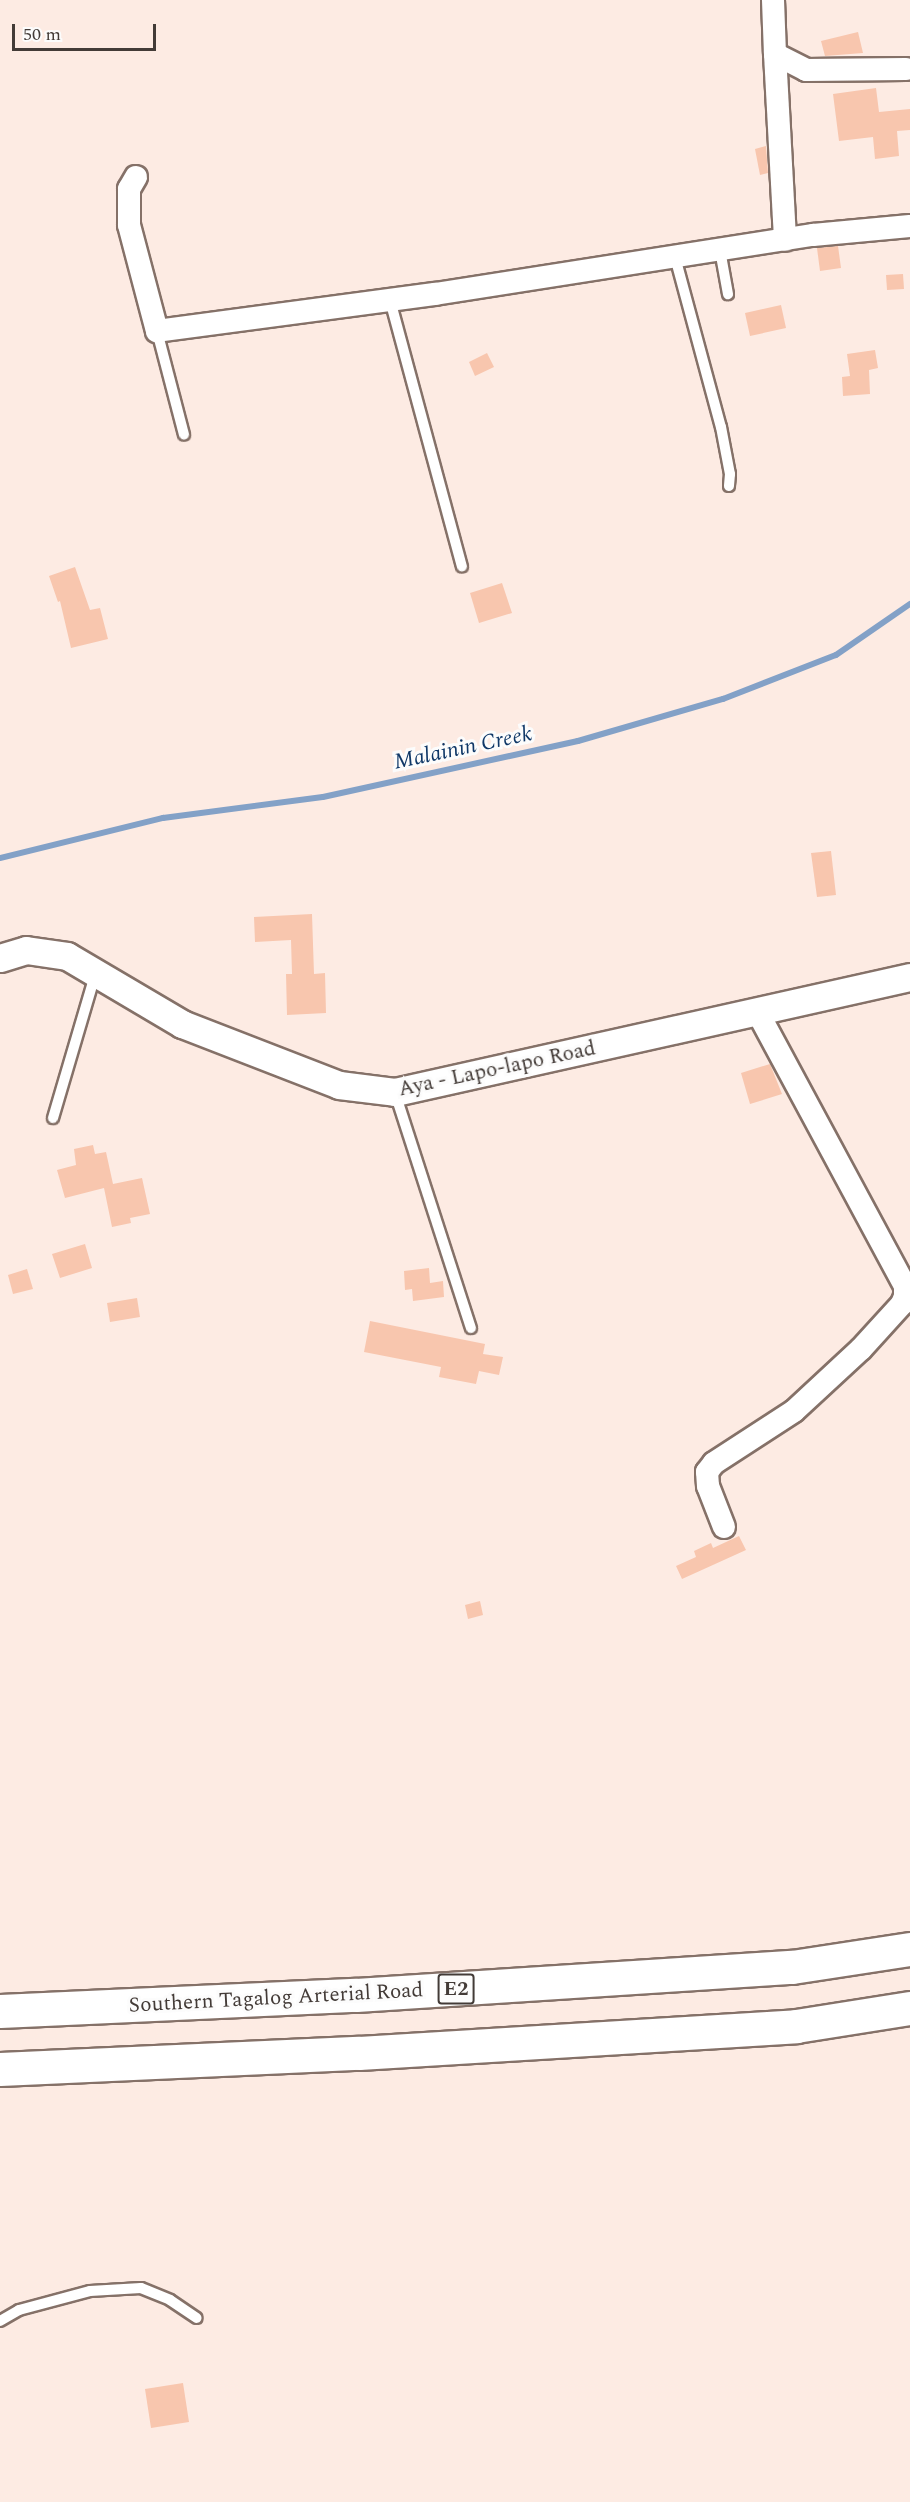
<!DOCTYPE html>
<style>
body{margin:0}
#map{position:relative;width:910px;height:2502px;overflow:hidden;background:#fdebe3;font-family:Spectral,serif}
div>[style]{position:absolute}
.stream>*{height:6px;margin:-3px;padding:0 3px;transform-origin:3px;border-radius:3px;background:#83a1c7}
.building>*{inset:0;background:#f8c6ae}
.roads{filter:drop-shadow(2px 0 #857168) drop-shadow(-2px 0 #857168) drop-shadow(0 2px #857168) drop-shadow(0 -2px #857168)}
.service>*{height:10px;margin:-5px;padding:0 5px;transform-origin:5px;border-radius:5px;background:#fff}
.minor>*{height:22px;margin:-11px;padding:0 11px;transform-origin:11px;border-radius:11px;background:#fff}
.tertiary>*{height:27px;margin:-13.5px;padding:0 13.5px;transform-origin:13.5px;border-radius:13.5px;background:#fff}
.motorway>*{height:33px;margin:-16.5px;padding:0 16.5px;transform-origin:16.5px;border-radius:16.5px;background:#fff}
span{translate:-50% -50%;white-space:nowrap;text-align:center;line-height:1.15;-webkit-text-stroke:6px #fcfcfc;paint-order:stroke}
.shield-label span{padding:2px 4px;background:#fcfcfc;border:2px solid;border-radius:4px;-webkit-text-stroke-width:0}
.shield-label{font-size:20px;color:#433b37;font-weight:700}
.street-label{font-size:21px;color:#433b37}
.water-label{font-size:22px;color:#0f3767;font-style:italic}
.scale{position:absolute;left:12px;top:24px;width:144px;height:27px;box-sizing:border-box;border:3px solid #433b37;border-top:0;padding-left:8px;font-size:18px;line-height:21px;white-space:nowrap;color:#433b37;-webkit-text-stroke:4px #fcfcfc;paint-order:stroke}
</style>
<div id="map">
<div class="stream">
<div style="left:0;top:858px;width:168px;rotate:-13.8deg"></div>
<div style="left:163px;top:818px;width:161px;rotate:-7.5deg"></div>
<div style="left:323px;top:797px;width:261px;rotate:-12.4deg"></div>
<div style="left:578px;top:741px;width:151px;rotate:-16.2deg"></div>
<div style="left:723px;top:699px;width:121px;rotate:-21.3deg"></div>
<div style="left:836px;top:655px;width:90px;rotate:-34.6deg"></div>
</div>
<div class="building">
<div style="clip-path:polygon(858px 32px,863px 53px,825px 56px,821px 41px)"></div>
<div style="clip-path:polygon(876px 88px,879px 112px,910px 109px,910px 130px,897px 131px,899px 156px,875px 159px,873px 137px,839px 141px,833px 94px)"></div>
<div style="clip-path:polygon(766px 146px,768px 173px,760px 175px,755px 149px)"></div>
<div style="clip-path:polygon(838px 246px,841px 268px,820px 271px,817px 248px)"></div>
<div style="clip-path:polygon(903px 274px,904px 289px,887px 290px,886px 275px)"></div>
<div style="clip-path:polygon(781px 305px,786px 328px,750px 336px,745px 313px)"></div>
<div style="clip-path:polygon(875px 350px,878px 368px,869px 370px,870px 394px,843px 396px,842px 377px,850px 376px,847px 354px)"></div>
<div style="clip-path:polygon(487px 353px,494px 367px,475px 376px,469px 362px)"></div>
<div style="clip-path:polygon(75px 567px,90px 610px,100px 608px,108px 639px,71px 648px,60px 601px,58px 602px,49px 576px)"></div>
<div style="clip-path:polygon(502px 583px,512px 613px,479px 623px,470px 593px)"></div>
<div style="clip-path:polygon(831px 851px,836px 895px,817px 897px,811px 853px)"></div>
<div style="clip-path:polygon(312px 914px,314px 974px,325px 973px,326px 1013px,287px 1015px,286px 974px,292px 974px,291px 940px,255px 942px,254px 917px)"></div>
<div style="clip-path:polygon(770px 1064px,782px 1094px,750px 1104px,741px 1073px)"></div>
<div style="clip-path:polygon(93px 1145px,95px 1154px,106px 1152px,113px 1184px,142px 1178px,150px 1214px,130px 1218px,131px 1223px,112px 1227px,104px 1188px,65px 1198px,57px 1170px,76px 1165px,74px 1149px)"></div>
<div style="clip-path:polygon(85px 1244px,92px 1268px,60px 1278px,52px 1254px)"></div>
<div style="clip-path:polygon(429px 1268px,430px 1283px,443px 1281px,444px 1297px,413px 1301px,412px 1289px,405px 1290px,404px 1271px)"></div>
<div style="clip-path:polygon(27px 1269px,33px 1289px,13px 1294px,8px 1275px)"></div>
<div style="clip-path:polygon(137px 1298px,140px 1317px,110px 1322px,107px 1303px)"></div>
<div style="clip-path:polygon(370px 1321px,485px 1344px,483px 1354px,503px 1357px,499px 1375px,479px 1371px,476px 1384px,439px 1377px,441px 1367px,364px 1352px)"></div>
<div style="clip-path:polygon(739px 1536px,746px 1550px,682px 1579px,676px 1566px,696px 1557px,694px 1551px,711px 1543px,713px 1548px)"></div>
<div style="clip-path:polygon(480px 1601px,483px 1615px,468px 1619px,465px 1605px)"></div>
<div style="clip-path:polygon(183px 2383px,189px 2422px,151px 2428px,145px 2389px)"></div>
</div>
<div class="roads">
<div class="service">
<div style="left:720px;top:250px;width:45px;rotate:79.7deg"></div>
<div style="left:675px;top:257px;width:176px;rotate:74.9deg"></div>
<div style="left:721px;top:427px;width:48px;rotate:79.2deg"></div>
<div style="left:730px;top:474px;width:12px;rotate:95deg"></div>
<div style="left:390px;top:300px;width:276px;rotate:74.9deg"></div>
<div style="left:157px;top:331px;width:107px;rotate:75.4deg"></div>
<div style="left:395px;top:1093px;width:247px;rotate:72.1deg"></div>
<div style="left:53px;top:1118px;width:149px;rotate:-73.6deg"></div>
<div style="left:0;top:2321px;width:22px;rotate:-30deg"></div>
<div style="left:19px;top:2310px;width:73px;rotate:-15deg"></div>
<div style="left:90px;top:2291px;width:51px;rotate:-3.4deg"></div>
<div style="left:141px;top:2288px;width:31px;rotate:22deg"></div>
<div style="left:170px;top:2300px;width:32px;rotate:34deg"></div>
</div>
<div class="minor">
<div style="left:773px;top:0;width:54px;rotate:87.9deg"></div>
<div style="left:775px;top:54px;width:35px;rotate:27deg"></div>
<div style="left:806px;top:70px;width:100px;rotate:-0.6deg"></div>
<div style="left:775px;top:54px;width:186px;rotate:86.9deg"></div>
<div style="left:136px;top:177px;width:14px;rotate:120deg"></div>
<div style="left:129px;top:189px;width:36px;rotate:90deg"></div>
<div style="left:129px;top:225px;width:110px;rotate:75.2deg"></div>
<div style="left:157px;top:331px;width:280px;rotate:-7.6deg"></div>
<div style="left:435px;top:294px;width:383px;rotate:-8.9deg"></div>
<div style="left:813px;top:235px;width:97px;rotate:-5.3deg"></div>
<div style="left:724px;top:1527px;width:44px;rotate:-111.3deg"></div>
<div style="left:708px;top:1486px;width:14px;rotate:-94deg"></div>
<div style="left:707px;top:1472px;width:11px;rotate:-52deg"></div>
<div style="left:714px;top:1463px;width:95px;rotate:-33deg"></div>
<div style="left:794px;top:1411px;width:91px;rotate:-42.8deg"></div>
<div style="left:861px;top:1349px;width:61px;rotate:-47.7deg"></div>
<div style="left:902px;top:1304px;width:9px;rotate:-69deg"></div>
<div style="left:905px;top:1296px;width:10px;rotate:-90deg"></div>
<div style="left:905px;top:1286px;width:312px;rotate:-118.3deg"></div>
</div>
<div class="tertiary">
<div style="left:0;top:958px;width:27px;rotate:-17deg"></div>
<div style="left:26px;top:950px;width:41px;rotate:8.3deg"></div>
<div style="left:67px;top:956px;width:134px;rotate:30.6deg"></div>
<div style="left:182px;top:1024px;width:168px;rotate:21.2deg"></div>
<div style="left:339px;top:1085px;width:56px;rotate:7.1deg"></div>
<div style="left:395px;top:1092px;width:528px;rotate:-12.59deg"></div>
</div>
<div class="motorway">
<div style="left:0;top:2011px;width:356px;rotate:-2.6deg"></div>
<div style="left:356px;top:1995px;width:437px;rotate:-3.7deg"></div>
<div style="left:792px;top:1967px;width:119px;rotate:-8.7deg"></div>
<div style="left:0;top:2069px;width:359px;rotate:-2.6deg"></div>
<div style="left:359px;top:2053px;width:438px;rotate:-3.5deg"></div>
<div style="left:796px;top:2026px;width:115px;rotate:-9deg"></div>
</div>
</div>
<div class="shield-label">
<span style="left:456px;top:1989px">E2</span>
</div>
<div class="street-label">
<span style="left:497px;top:1069px;rotate:-12deg">Aya - Lapo-lapo Road</span>
<span style="left:276px;top:1998px;rotate:-3deg">Southern Tagalog Arterial Road</span>
</div>
<div class="water-label">
<span style="left:463px;top:748px;rotate:-12deg">Malainin Creek</span>
</div>
<div class="scale">50 m</div>
</div>
